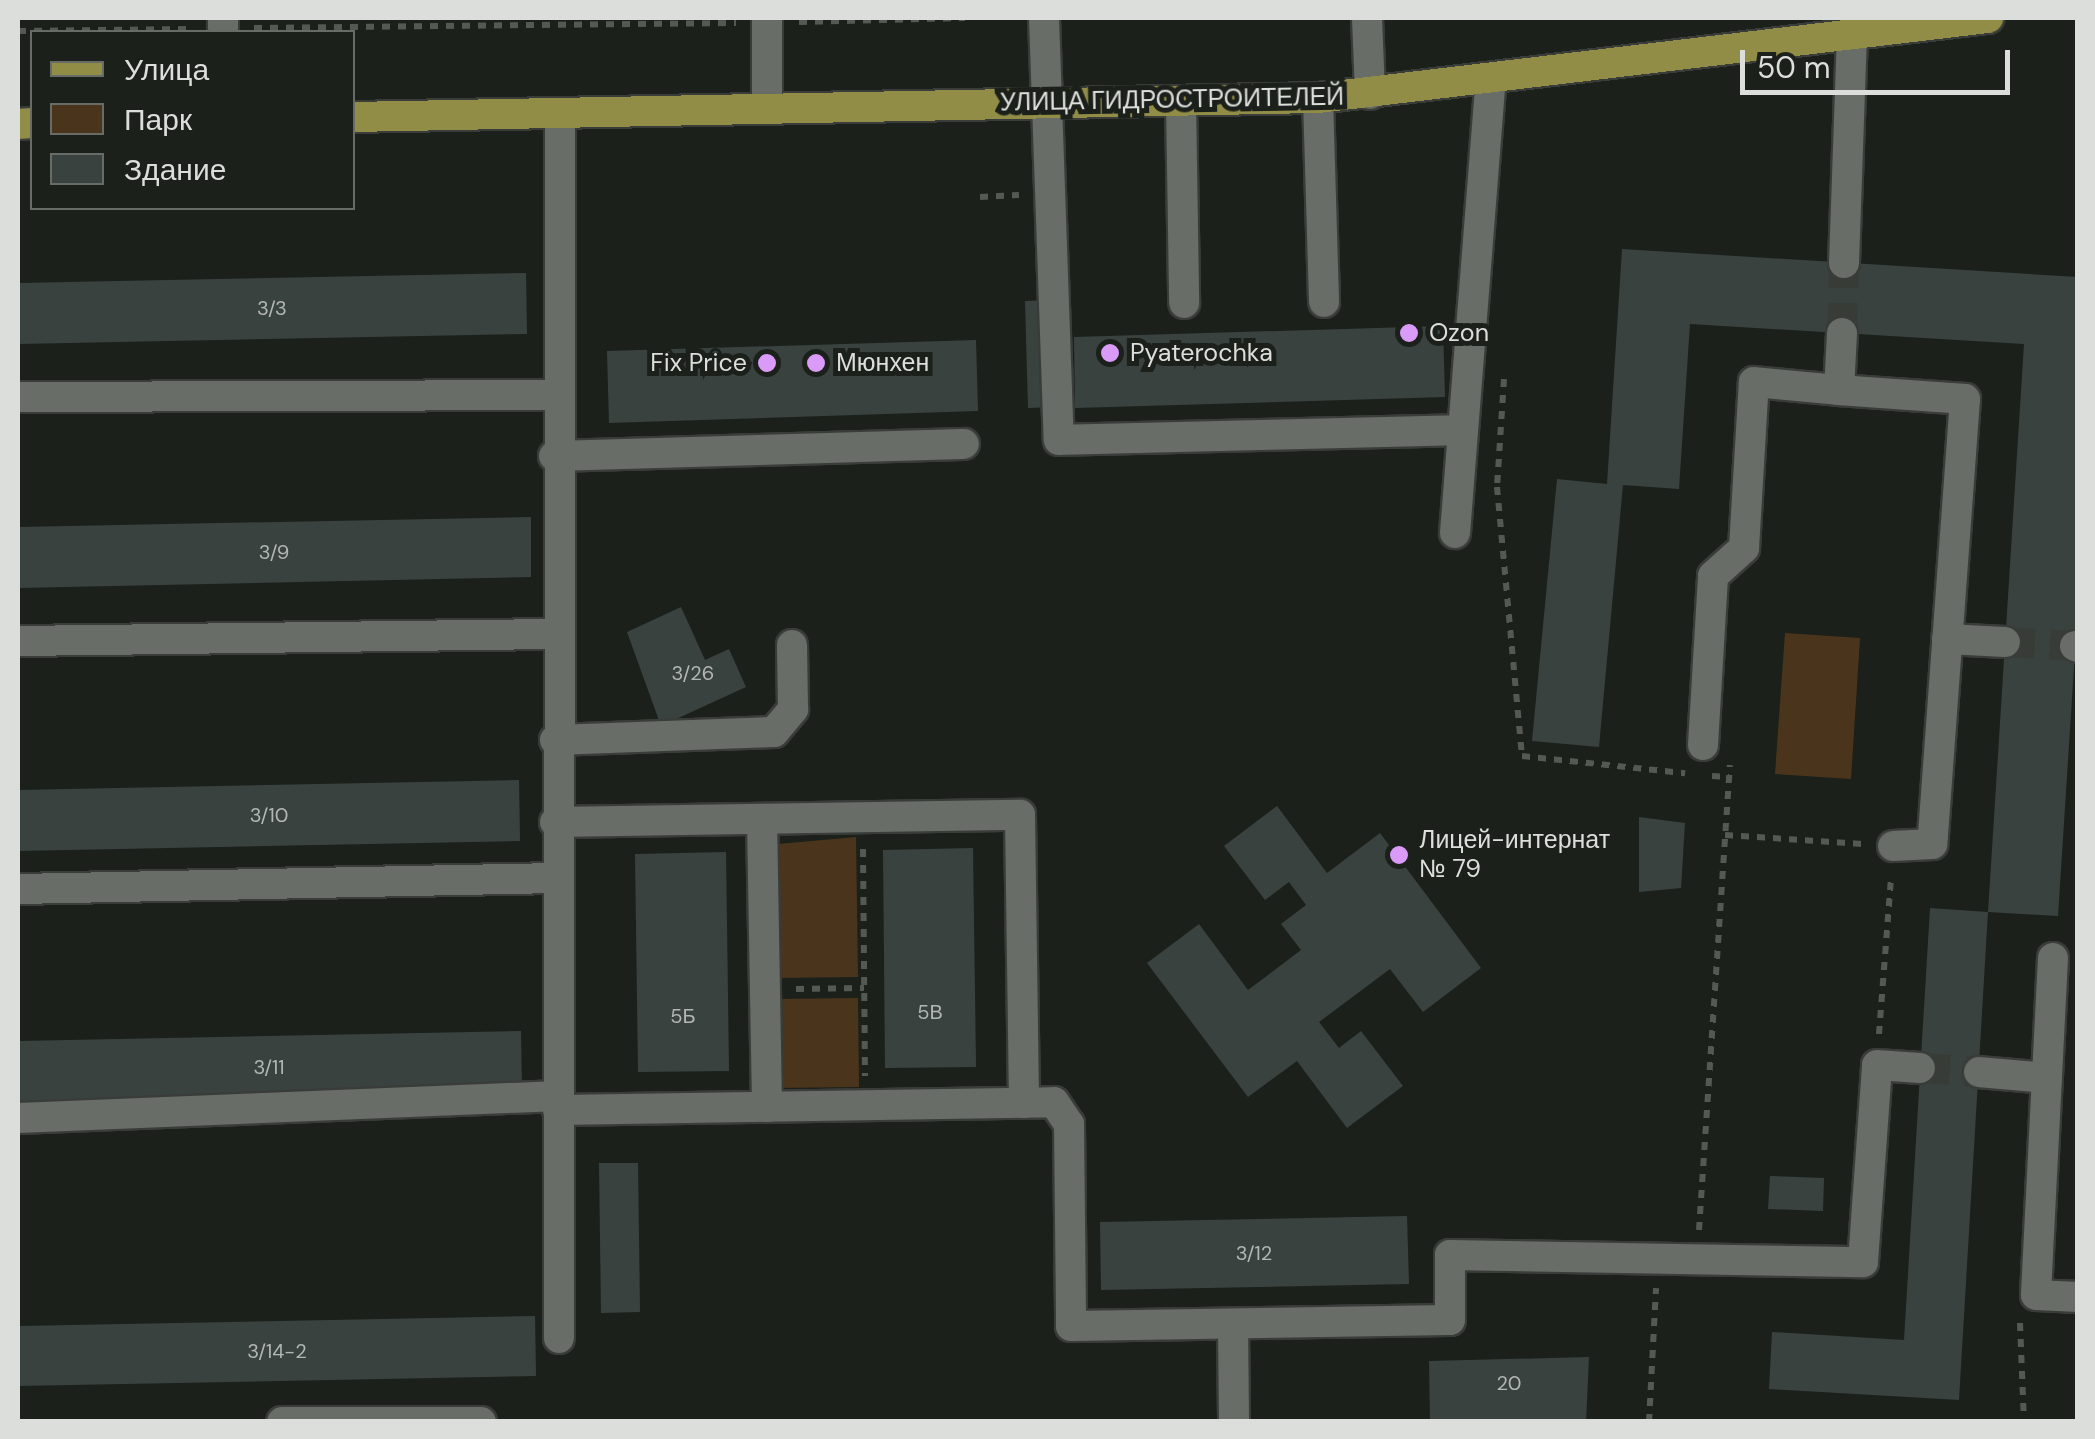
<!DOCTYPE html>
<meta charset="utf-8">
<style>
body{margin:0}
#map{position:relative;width:2095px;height:1439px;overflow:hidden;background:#1b201a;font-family:"DM Sans",sans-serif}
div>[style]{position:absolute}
.green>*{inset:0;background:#4a351c}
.building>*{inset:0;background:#3a4240}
.minor-tunnel>*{height:30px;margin-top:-15px;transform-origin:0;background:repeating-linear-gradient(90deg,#383c37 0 30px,transparent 0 45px)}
.path>*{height:6px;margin-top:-3px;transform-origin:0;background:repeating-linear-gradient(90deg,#555954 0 8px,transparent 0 16px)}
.roads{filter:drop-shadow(2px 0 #393c39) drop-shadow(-2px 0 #393c39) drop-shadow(0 2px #393c39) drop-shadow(0 -2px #393c39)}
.minor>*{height:30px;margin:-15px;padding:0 15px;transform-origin:15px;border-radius:15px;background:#686d67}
.major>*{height:30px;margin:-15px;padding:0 15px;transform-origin:15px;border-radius:15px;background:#918d47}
.dots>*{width:28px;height:28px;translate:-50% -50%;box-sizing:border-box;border:5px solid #1b201a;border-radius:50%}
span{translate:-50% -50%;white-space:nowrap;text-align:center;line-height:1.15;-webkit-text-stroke:10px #1b201a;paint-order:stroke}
.number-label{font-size:20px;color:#b3b7b4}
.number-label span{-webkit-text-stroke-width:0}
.street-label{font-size:25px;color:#dbdeda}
.poi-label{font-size:25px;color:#dbdeda}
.left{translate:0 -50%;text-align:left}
.right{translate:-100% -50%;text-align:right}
.frame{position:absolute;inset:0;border:20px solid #dbdeda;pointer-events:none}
.legend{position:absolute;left:30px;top:30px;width:325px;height:180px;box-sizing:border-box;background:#1b201a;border:2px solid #686c67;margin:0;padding:12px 18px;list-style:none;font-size:30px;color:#dbdeda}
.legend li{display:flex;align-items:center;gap:20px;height:50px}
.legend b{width:50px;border:2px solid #686c67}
.scale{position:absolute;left:1740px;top:50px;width:270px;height:45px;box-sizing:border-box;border:5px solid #dbdeda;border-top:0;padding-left:12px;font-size:30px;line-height:35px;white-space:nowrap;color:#dbdeda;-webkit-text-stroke:8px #1b201a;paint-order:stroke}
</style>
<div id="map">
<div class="green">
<div style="clip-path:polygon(1785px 633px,1860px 638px,1851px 779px,1775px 774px)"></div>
<div style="clip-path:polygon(856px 837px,858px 977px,775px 978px,778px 844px)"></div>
<div style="clip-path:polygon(858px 998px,859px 1087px,777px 1088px,776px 999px)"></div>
</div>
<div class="building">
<div style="clip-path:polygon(1622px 249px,2078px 277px,2078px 605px,2058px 916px,1988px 912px,2024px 344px,1690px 324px,1679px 489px,1623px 485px,1599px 747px,1532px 741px,1557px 479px,1607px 484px)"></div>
<div style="clip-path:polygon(526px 273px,527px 334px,18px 344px,18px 283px)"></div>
<div style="clip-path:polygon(1051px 300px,1055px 407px,1028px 408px,1025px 301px)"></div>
<div style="clip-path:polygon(1443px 326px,1445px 397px,1075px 408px,1074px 337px)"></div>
<div style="clip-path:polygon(976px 340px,978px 411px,609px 423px,607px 351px)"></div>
<div style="clip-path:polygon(531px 517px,531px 577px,18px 588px,18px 527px)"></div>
<div style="clip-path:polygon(681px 607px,705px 660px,729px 649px,746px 687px,661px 726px,627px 632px)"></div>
<div style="clip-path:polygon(519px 780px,520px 841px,18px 851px,18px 790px)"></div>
<div style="clip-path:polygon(1277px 806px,1327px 873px,1380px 833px,1481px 968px,1423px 1012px,1390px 969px,1319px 1022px,1339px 1048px,1361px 1031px,1403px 1086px,1347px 1128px,1297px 1061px,1248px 1097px,1147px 963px,1199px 924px,1248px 990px,1301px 950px,1281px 924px,1306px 905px,1289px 882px,1265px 900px,1224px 846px)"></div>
<div style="clip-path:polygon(1639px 817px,1685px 823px,1681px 888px,1639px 892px)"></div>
<div style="clip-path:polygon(973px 848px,976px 1067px,885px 1068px,883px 850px)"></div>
<div style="clip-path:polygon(726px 852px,729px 1071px,638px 1072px,635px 854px)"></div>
<div style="clip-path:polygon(1930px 908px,1988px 912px,1959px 1400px,1769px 1389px,1772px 1332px,1904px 1340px)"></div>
<div style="clip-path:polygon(521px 1031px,522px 1092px,18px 1102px,18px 1041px)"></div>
<div style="clip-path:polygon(599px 1163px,638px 1163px,640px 1312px,601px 1313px)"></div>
<div style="clip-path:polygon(1770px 1176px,1824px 1178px,1823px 1211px,1768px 1209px)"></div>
<div style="clip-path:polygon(1407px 1216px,1409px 1284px,1101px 1290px,1100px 1222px)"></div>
<div style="clip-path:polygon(535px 1316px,536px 1376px,18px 1386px,18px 1326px)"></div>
<div style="clip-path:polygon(1589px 1357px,1586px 1422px,1430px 1422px,1429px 1361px)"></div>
</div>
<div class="minor-tunnel">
<div style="left:1842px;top:333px;width:70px;rotate:-88.4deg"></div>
<div style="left:2005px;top:642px;width:70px;rotate:3.3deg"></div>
<div style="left:1920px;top:1068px;width:59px;rotate:3.9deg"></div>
</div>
<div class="path">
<div style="left:799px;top:22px;width:166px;rotate:-1.4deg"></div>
<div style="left:254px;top:28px;width:482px;rotate:-0.6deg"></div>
<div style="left:18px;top:31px;width:173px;rotate:-0.7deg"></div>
<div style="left:980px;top:197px;width:39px;rotate:-3deg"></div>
<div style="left:1504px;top:379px;width:108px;rotate:93.7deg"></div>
<div style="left:1497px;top:487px;width:270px;rotate:84.7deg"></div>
<div style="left:1522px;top:756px;width:164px;rotate:6deg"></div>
<div style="left:1712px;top:776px;width:17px;rotate:3deg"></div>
<div style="left:1725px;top:835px;width:138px;rotate:3.7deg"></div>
<div style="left:863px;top:849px;width:227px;rotate:89.5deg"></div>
<div style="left:796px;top:989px;width:68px;rotate:-0.8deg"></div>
<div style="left:1879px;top:1034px;width:157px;rotate:-85.6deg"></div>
<div style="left:1699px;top:1230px;width:466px;rotate:-86.2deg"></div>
<div style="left:2020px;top:1323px;width:99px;rotate:87.7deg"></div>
<div style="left:1649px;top:1422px;width:134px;rotate:-87deg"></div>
</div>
<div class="roads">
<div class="minor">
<div style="left:223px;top:18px;width:10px;rotate:90deg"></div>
<div style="left:767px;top:18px;width:90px;rotate:90deg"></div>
<div style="left:1044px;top:18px;width:422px;rotate:88deg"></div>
<div style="left:1059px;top:440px;width:403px;rotate:-1.4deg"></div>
<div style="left:1367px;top:18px;width:76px;rotate:87.7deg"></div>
<div style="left:1318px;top:98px;width:204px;rotate:88.3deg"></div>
<div style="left:1181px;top:101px;width:202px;rotate:89.1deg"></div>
<div style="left:1844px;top:263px;width:228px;rotate:-88deg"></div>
<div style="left:1842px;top:333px;width:57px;rotate:93deg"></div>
<div style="left:1839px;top:390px;width:126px;rotate:4.1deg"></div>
<div style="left:1965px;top:399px;width:446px;rotate:94.2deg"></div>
<div style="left:1932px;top:844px;width:39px;rotate:177deg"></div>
<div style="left:18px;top:397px;width:538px;rotate:-0.21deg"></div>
<div style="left:554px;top:456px;width:410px;rotate:-1.7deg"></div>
<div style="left:1455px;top:533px;width:450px;rotate:-85.5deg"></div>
<div style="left:1947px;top:639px;width:58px;rotate:3deg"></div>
<div style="left:18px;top:641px;width:536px;rotate:-0.75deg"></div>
<div style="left:2075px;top:646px;width:3px;rotate:18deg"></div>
<div style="left:555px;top:740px;width:219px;rotate:-2.1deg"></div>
<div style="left:774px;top:732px;width:30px;rotate:-50deg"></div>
<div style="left:793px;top:709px;width:64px;rotate:-90.9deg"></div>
<div style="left:1703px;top:745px;width:169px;rotate:-86.6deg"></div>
<div style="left:1713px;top:576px;width:42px;rotate:-42.1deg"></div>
<div style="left:1744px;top:548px;width:166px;rotate:-86.6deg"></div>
<div style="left:1754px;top:382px;width:85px;rotate:5.4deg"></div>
<div style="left:762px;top:819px;width:288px;rotate:89deg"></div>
<div style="left:555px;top:822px;width:465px;rotate:-0.9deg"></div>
<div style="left:1020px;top:815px;width:288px;rotate:89.2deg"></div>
<div style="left:18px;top:889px;width:537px;rotate:-1.17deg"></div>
<div style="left:2053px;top:958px;width:337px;rotate:92.9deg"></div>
<div style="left:2036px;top:1295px;width:42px;rotate:2.7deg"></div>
<div style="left:1979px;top:1072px;width:68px;rotate:5deg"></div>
<div style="left:558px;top:1110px;width:496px;rotate:-0.9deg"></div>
<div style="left:1054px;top:1102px;width:27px;rotate:56deg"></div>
<div style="left:1069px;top:1124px;width:202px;rotate:89.4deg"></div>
<div style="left:1071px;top:1326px;width:379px;rotate:-0.9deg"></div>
<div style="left:1450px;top:1320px;width:65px;rotate:-90deg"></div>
<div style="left:1450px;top:1255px;width:413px;rotate:1deg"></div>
<div style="left:1863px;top:1262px;width:197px;rotate:-85.9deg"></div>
<div style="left:1877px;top:1065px;width:43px;rotate:4deg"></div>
<div style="left:18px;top:1118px;width:540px;rotate:-2.33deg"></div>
<div style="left:1233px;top:1324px;width:98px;rotate:89.4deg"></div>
<div style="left:559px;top:1338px;width:1225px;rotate:-89.95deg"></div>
<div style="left:282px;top:1422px;width:199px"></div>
</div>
<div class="major">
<div style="left:352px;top:117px;width:966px;rotate:-1.13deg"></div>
<div style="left:1318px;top:98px;width:675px;rotate:-6.81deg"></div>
<div style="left:18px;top:124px;width:14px;rotate:-4deg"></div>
</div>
</div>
<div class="dots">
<div style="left:1409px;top:333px;background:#d99af8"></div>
<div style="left:1110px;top:353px;background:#d99af8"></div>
<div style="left:767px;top:363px;background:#d99af8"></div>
<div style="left:816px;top:363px;background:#d99af8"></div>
<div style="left:1399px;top:855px;background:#d99af8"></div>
</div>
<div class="number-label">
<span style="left:272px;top:308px">3/3</span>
<span style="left:274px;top:552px">3/9</span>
<span style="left:693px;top:673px">3/26</span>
<span style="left:269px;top:815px">3/10</span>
<span style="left:930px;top:1012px">5В</span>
<span style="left:683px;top:1016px">5Б</span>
<span style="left:269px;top:1067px">3/11</span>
<span style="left:1254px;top:1253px">3/12</span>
<span style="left:277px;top:1351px">3/14-2</span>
<span style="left:1509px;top:1383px">20</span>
</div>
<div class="street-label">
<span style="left:1172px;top:100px;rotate:-1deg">УЛИЦА ГИДРОСТРОИТЕЛЕЙ</span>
</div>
<div class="poi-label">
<span class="left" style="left:1429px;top:333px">Ozon</span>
<span class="left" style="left:1130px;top:353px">Pyaterochka</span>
<span class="right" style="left:747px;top:363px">Fix Price</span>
<span class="left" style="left:836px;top:363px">Мюнхен</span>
<span class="left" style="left:1419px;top:855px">Лицей-интернат<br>№ 79</span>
</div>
<div class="frame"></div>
<ul class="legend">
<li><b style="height:12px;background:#918d47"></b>Улица</li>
<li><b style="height:28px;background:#4a351c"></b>Парк</li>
<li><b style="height:28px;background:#3a4240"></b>Здание</li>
</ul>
<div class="scale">50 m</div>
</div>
